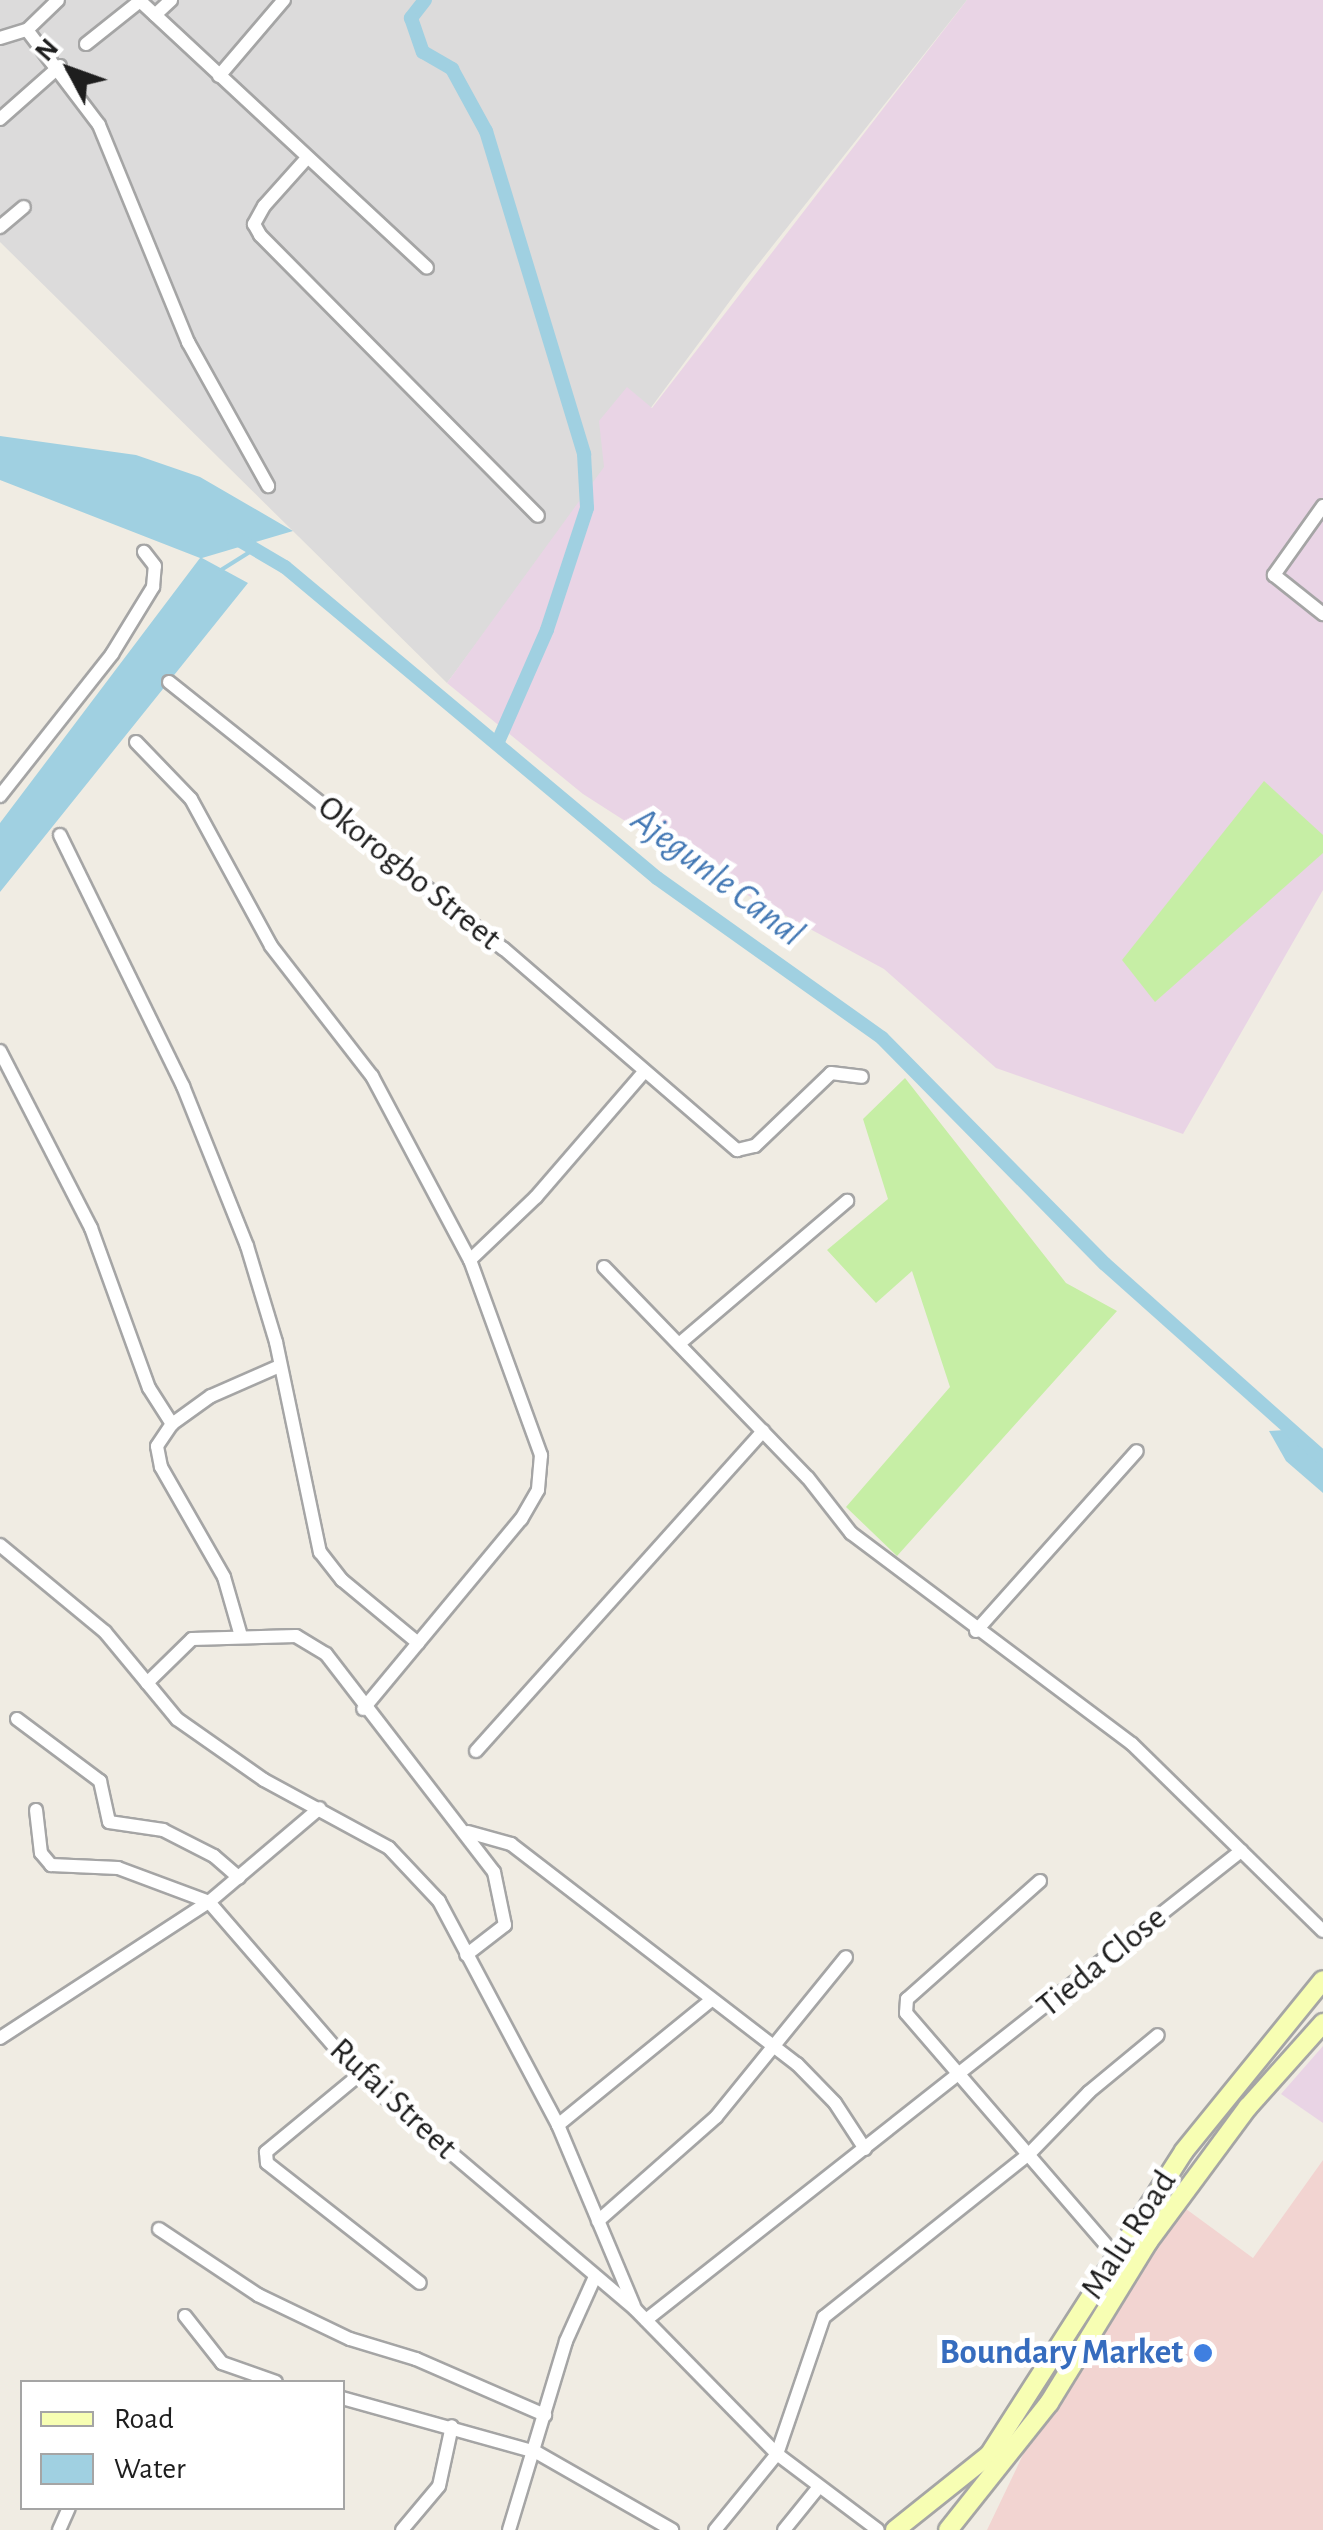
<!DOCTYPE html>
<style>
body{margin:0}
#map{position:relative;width:1323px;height:2530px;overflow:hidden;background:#f0ece3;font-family:"Alegreya Sans",sans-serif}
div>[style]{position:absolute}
.residential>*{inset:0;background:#dcdbdb}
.commercial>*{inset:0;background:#f2d4d1}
.industrial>*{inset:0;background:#e9d4e5}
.grass>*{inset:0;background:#c6eea5}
.water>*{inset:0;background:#a0d0e1}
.stream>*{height:4px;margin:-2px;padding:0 2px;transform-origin:2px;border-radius:2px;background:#a0d0e1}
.canal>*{height:14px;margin:-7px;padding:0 7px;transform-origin:7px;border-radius:7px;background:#a0d0e1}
.roads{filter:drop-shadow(2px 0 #a5a5a5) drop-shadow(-2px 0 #a5a5a5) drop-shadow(0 2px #a5a5a5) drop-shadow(0 -2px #a5a5a5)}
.street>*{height:12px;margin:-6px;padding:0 6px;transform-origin:6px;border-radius:6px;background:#fff}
.secondary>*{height:18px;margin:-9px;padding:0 9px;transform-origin:9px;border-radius:9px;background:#f7feb3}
.dots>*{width:28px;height:28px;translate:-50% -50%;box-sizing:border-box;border:5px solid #fff;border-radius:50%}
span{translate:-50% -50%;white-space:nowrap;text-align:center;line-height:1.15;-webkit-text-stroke:10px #fff;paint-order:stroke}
.street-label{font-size:35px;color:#1e1e1e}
.shop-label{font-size:35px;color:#366cbe;font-weight:700}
.right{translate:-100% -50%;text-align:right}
.water-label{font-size:38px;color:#4378b4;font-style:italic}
.legend{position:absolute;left:20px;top:2380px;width:325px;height:130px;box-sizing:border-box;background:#fff;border:2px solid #a5a5a5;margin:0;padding:12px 18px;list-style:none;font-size:30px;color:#1e1e1e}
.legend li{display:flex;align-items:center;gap:20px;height:50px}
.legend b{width:50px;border:2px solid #a5a5a5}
.north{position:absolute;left:20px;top:20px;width:100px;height:100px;-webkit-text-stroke:8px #fff;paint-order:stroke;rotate:311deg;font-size:28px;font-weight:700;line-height:40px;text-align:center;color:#1e1e1e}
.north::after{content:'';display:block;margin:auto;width:35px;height:45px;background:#1e1e1e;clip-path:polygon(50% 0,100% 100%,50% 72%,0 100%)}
</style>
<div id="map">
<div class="residential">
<div style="clip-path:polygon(0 0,967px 0,744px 282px,447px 683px,0 242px)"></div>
</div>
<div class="commercial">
<div style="clip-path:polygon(1323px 2160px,1323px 2530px,987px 2530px,1041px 2417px,1182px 2206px,1253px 2258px)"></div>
</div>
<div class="industrial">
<div style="clip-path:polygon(967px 0,1323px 0,1323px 890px,1183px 1134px,996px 1068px,884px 969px,703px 871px,583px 794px,447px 683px,604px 467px,599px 421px,627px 387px,652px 408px)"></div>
<div style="clip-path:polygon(1323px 2046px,1323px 2123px,1281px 2094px)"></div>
</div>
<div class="grass">
<div style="clip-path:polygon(1264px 781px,1323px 835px,1323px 853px,1155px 1002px,1122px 960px)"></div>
<div style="clip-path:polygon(905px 1078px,1066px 1283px,1117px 1311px,897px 1556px,846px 1507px,950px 1387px,912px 1271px,876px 1303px,827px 1250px,888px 1199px,863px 1119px)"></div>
</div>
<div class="water">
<div style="clip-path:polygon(0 436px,136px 455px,200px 477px,293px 531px,202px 558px,248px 583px,0 892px,0 823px,200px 558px,0 480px)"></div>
<div style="clip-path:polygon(1285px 1430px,1323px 1453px,1323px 1493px,1286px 1461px,1269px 1431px)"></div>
</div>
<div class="stream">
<div style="left:221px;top:570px;width:40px;rotate:-32deg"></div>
</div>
<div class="canal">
<div style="left:425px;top:0;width:23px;rotate:128deg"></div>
<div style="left:411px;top:18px;width:36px;rotate:71deg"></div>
<div style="left:423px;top:52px;width:34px;rotate:30deg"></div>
<div style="left:452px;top:69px;width:71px;rotate:61.3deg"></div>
<div style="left:486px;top:131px;width:338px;rotate:73.1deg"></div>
<div style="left:584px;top:454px;width:54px;rotate:86.8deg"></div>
<div style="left:587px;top:508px;width:128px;rotate:108.2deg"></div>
<div style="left:547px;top:630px;width:124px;rotate:113.7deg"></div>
<div style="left:234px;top:537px;width:59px;rotate:30.5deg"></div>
<div style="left:285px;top:567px;width:485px;rotate:39.9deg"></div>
<div style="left:657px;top:878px;width:276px;rotate:35.4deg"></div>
<div style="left:882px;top:1038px;width:317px;rotate:45.4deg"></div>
<div style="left:1105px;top:1264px;width:292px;rotate:41.7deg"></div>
</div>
<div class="roads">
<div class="street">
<div style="left:139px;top:0;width:393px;rotate:42.9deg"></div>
<div style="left:155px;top:15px;width:22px;rotate:-43deg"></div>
<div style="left:27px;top:30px;width:119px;rotate:52.8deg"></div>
<div style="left:99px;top:125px;width:235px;rotate:67.7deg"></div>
<div style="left:188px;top:342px;width:165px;rotate:60.9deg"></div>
<div style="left:0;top:38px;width:28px;rotate:-17deg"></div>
<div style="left:27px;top:30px;width:43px;rotate:-44.1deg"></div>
<div style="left:86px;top:44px;width:69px;rotate:-38.5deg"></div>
<div style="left:219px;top:76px;width:100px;rotate:-49.5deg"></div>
<div style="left:0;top:119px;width:80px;rotate:-41.5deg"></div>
<div style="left:307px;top:158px;width:64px;rotate:131.9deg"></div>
<div style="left:264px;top:206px;width:21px;rotate:119deg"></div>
<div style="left:254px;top:224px;width:13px;rotate:61deg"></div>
<div style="left:260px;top:235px;width:395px;rotate:45.3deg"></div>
<div style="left:0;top:227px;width:31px;rotate:-40deg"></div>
<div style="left:1323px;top:506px;width:85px;rotate:125.4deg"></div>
<div style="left:1274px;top:575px;width:63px;rotate:38.5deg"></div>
<div style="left:169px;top:682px;width:428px;rotate:38.6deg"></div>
<div style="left:504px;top:949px;width:308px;rotate:40.8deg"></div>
<div style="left:737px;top:1150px;width:18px;rotate:-13deg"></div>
<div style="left:755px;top:1146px;width:105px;rotate:-43.8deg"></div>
<div style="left:831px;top:1073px;width:31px;rotate:7deg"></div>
<div style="left:136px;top:742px;width:79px;rotate:46deg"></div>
<div style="left:191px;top:799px;width:167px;rotate:61.4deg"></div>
<div style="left:271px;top:946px;width:165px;rotate:52.2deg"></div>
<div style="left:372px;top:1076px;width:208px;rotate:62deg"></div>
<div style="left:470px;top:1260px;width:208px;rotate:70deg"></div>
<div style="left:541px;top:1455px;width:35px;rotate:95deg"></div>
<div style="left:538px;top:1490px;width:34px;rotate:120deg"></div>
<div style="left:521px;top:1519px;width:247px;rotate:129.7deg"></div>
<div style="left:0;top:796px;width:181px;rotate:-51.7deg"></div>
<div style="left:112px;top:654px;width:79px;rotate:-58.5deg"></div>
<div style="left:153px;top:587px;width:21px;rotate:-85deg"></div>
<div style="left:155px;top:566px;width:18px;rotate:-128deg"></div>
<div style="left:60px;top:835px;width:280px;rotate:63.9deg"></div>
<div style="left:183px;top:1086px;width:172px;rotate:68.2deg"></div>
<div style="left:247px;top:1246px;width:100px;rotate:73.2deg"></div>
<div style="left:276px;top:1342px;width:215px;rotate:78.2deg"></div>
<div style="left:320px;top:1552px;width:36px;rotate:52deg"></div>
<div style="left:342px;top:1580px;width:99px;rotate:39.7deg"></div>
<div style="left:0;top:1051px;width:199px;rotate:62.8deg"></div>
<div style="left:91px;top:1228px;width:170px;rotate:70.1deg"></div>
<div style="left:149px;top:1388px;width:43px;rotate:57.4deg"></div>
<div style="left:470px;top:1260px;width:91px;rotate:-43.7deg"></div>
<div style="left:536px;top:1197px;width:165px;rotate:-49.2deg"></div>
<div style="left:604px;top:1267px;width:293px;rotate:46deg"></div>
<div style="left:808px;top:1478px;width:70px;rotate:52deg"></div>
<div style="left:851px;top:1533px;width:351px;rotate:36.9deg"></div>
<div style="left:1132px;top:1744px;width:267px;rotate:44.4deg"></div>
<div style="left:679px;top:1344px;width:221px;rotate:-40.4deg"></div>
<div style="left:0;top:1545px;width:136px;rotate:39.6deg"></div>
<div style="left:105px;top:1632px;width:113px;rotate:50.4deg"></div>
<div style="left:177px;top:1719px;width:106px;rotate:35deg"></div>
<div style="left:264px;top:1780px;width:142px;rotate:28.5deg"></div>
<div style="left:389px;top:1848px;width:73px;rotate:46.7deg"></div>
<div style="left:439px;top:1901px;width:254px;rotate:62deg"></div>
<div style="left:558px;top:2125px;width:196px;rotate:67.2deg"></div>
<div style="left:976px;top:1631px;width:241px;rotate:-48.2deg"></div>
<div style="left:241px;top:1636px;width:61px;rotate:-106.1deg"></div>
<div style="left:224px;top:1577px;width:127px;rotate:-119.8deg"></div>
<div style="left:161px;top:1467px;width:21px;rotate:-101deg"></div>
<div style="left:157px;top:1446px;width:27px;rotate:-56deg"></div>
<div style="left:172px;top:1424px;width:48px;rotate:-35.7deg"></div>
<div style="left:211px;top:1396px;width:72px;rotate:-23.7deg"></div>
<div style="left:147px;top:1683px;width:63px;rotate:-44.4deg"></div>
<div style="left:192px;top:1639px;width:104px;rotate:-1.7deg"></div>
<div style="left:296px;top:1636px;width:35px;rotate:31deg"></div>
<div style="left:326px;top:1654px;width:275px;rotate:52.4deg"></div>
<div style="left:494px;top:1872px;width:54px;rotate:78.3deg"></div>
<div style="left:505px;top:1925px;width:49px;rotate:142.4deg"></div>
<div style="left:17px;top:1719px;width:104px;rotate:36.8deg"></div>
<div style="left:100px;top:1781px;width:42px;rotate:77.6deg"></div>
<div style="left:109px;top:1822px;width:55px;rotate:8.4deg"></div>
<div style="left:163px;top:1830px;width:57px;rotate:27deg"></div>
<div style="left:214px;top:1856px;width:33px;rotate:41deg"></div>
<div style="left:476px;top:1751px;width:430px;rotate:-48.1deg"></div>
<div style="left:36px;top:1810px;width:43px;rotate:83.4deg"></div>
<div style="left:41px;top:1853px;width:16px;rotate:50deg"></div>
<div style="left:51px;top:1865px;width:67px;rotate:2.6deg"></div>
<div style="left:118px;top:1868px;width:97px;rotate:20.5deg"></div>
<div style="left:209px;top:1902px;width:229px;rotate:49.1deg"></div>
<div style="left:359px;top:2075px;width:362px;rotate:40.3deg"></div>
<div style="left:635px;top:2309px;width:203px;rotate:45.6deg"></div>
<div style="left:777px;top:2454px;width:126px;rotate:37deg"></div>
<div style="left:468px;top:1832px;width:45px;rotate:15.6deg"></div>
<div style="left:511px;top:1844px;width:361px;rotate:37.6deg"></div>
<div style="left:797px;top:2064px;width:54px;rotate:45.7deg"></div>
<div style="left:835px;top:2103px;width:55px;rotate:56.9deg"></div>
<div style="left:1040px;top:1881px;width:178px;rotate:138.4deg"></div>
<div style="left:907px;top:1999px;width:14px;rotate:94deg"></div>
<div style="left:906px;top:2013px;width:318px;rotate:49.2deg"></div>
<div style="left:0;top:2038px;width:249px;rotate:-33.1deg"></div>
<div style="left:209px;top:1902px;width:145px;rotate:-40.3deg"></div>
<div style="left:359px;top:2075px;width:121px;rotate:140.4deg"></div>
<div style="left:266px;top:2152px;width:11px;rotate:85deg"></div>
<div style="left:267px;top:2163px;width:194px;rotate:38.1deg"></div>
<div style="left:558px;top:2125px;width:198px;rotate:-39.2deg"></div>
<div style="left:598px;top:2221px;width:157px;rotate:-41.4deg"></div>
<div style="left:716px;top:2117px;width:206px;rotate:-50.9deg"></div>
<div style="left:159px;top:2229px;width:119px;rotate:33.7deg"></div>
<div style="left:258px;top:2295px;width:102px;rotate:25.6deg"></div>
<div style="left:350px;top:2339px;width:69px;rotate:16.9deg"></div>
<div style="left:416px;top:2359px;width:141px;rotate:23.5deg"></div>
<div style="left:185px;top:2316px;width:60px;rotate:51.8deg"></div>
<div style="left:222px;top:2363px;width:57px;rotate:19.4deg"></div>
<div style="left:646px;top:2320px;width:758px;rotate:-38.25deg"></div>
<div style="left:342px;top:2398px;width:201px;rotate:15.6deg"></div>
<div style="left:536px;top:2452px;width:157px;rotate:29.8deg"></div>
<div style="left:59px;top:2530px;width:24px;rotate:-66deg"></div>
<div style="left:402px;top:2530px;width:57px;rotate:-49.9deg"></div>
<div style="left:439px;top:2486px;width:61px;rotate:-77.8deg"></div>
<div style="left:509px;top:2530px;width:197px;rotate:-73.2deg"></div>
<div style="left:566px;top:2341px;width:68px;rotate:-65.7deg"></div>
<div style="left:715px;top:2530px;width:98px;rotate:-50.8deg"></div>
<div style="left:777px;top:2454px;width:145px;rotate:-71.1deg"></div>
<div style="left:824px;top:2317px;width:262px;rotate:-38.5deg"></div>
<div style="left:1029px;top:2154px;width:86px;rotate:-45.9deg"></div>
<div style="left:1089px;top:2092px;width:89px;rotate:-39.6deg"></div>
<div style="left:784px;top:2530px;width:54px;rotate:-51deg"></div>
</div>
<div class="secondary">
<div style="left:895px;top:2530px;width:120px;rotate:-38.6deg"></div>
<div style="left:989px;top:2455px;width:361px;rotate:-57.3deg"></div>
<div style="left:1184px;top:2151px;width:220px;rotate:-50.9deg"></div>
<div style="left:948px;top:2530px;width:162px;rotate:-51.5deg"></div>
<div style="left:1049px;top:2403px;width:189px;rotate:-58.4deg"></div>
<div style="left:1148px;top:2242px;width:168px;rotate:-53.5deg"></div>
<div style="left:1248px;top:2107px;width:113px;rotate:-48.2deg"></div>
</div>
</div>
<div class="dots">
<div style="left:1203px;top:2353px;background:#3f7fe0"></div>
</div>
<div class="street-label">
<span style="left:409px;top:873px;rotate:39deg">Okorogbo Street</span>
<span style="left:1102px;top:1962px;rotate:-39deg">Tieda Close</span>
<span style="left:393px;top:2099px;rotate:43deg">Rufai Street</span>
<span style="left:1129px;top:2235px;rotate:-57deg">Malu Road</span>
</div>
<div class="shop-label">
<span class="right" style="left:1183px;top:2353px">Boundary Market</span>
</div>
<div class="water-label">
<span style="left:717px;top:878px;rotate:37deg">Ajegunle Canal</span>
</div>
<ul class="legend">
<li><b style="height:12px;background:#f7feb3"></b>Road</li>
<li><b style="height:28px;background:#a0d0e1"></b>Water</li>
</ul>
<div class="north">N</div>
</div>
